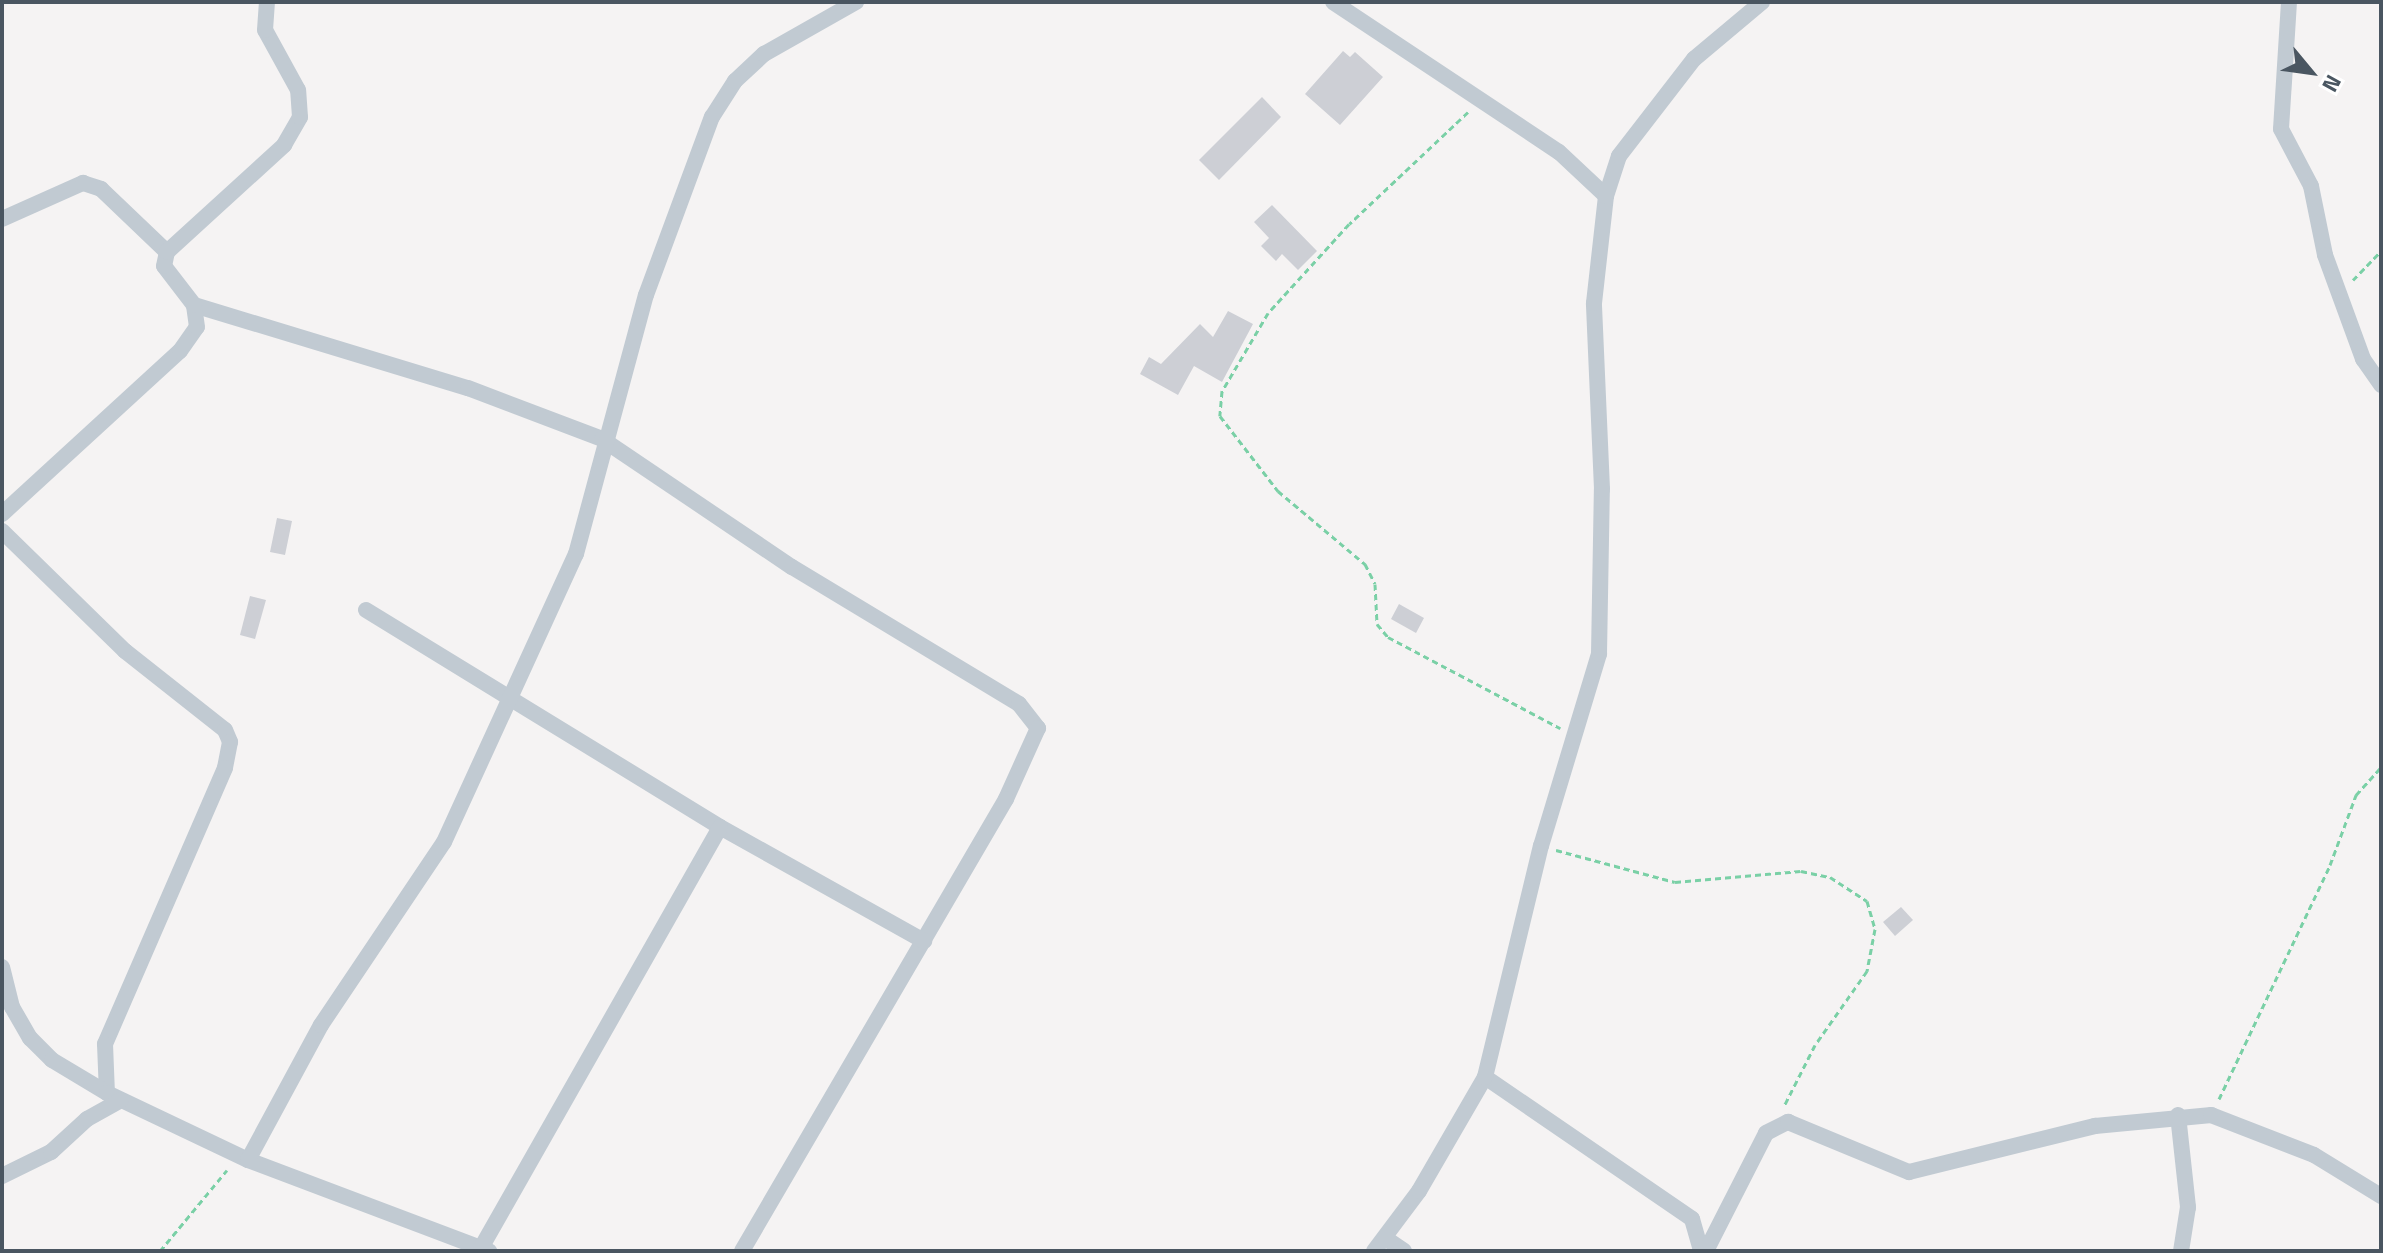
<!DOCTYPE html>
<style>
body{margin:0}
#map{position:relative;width:2383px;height:1253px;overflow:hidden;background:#f5f3f3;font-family:"Titillium Web",sans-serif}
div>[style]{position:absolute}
.building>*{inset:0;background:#cdcfd5}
.path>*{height:3px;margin-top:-1.5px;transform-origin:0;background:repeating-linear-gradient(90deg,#7ad0a6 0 6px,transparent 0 10px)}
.street>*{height:16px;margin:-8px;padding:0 8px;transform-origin:8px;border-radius:8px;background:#c1cad2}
span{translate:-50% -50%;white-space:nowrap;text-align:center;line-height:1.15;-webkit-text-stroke:8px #fff;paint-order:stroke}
.frame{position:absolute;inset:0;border:4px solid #4a5661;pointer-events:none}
.north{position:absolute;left:2271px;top:32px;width:80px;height:80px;-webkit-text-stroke:6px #fff;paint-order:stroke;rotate:119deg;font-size:22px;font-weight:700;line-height:32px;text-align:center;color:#4a5661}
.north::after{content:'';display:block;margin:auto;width:28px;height:36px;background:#4a5661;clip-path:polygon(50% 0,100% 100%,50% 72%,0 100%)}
</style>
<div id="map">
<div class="building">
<div style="clip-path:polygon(1343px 51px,1350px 57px,1355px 52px,1383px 77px,1340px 125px,1305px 94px)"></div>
<div style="clip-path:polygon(1262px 97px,1281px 117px,1219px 180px,1199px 160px)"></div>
<div style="clip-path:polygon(1272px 205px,1317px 251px,1298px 270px,1282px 254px,1276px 261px,1261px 246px,1269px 238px,1254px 222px)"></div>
<div style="clip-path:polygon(1228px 311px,1253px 324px,1222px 382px,1194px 366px,1178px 395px,1140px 374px,1149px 357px,1161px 364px,1200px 324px,1213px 337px)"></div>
<div style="clip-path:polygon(277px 518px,292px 521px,285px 555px,270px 552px)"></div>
<div style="clip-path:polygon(250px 596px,266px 600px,255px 639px,240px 635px)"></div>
<div style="clip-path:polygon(1399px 604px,1424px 618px,1416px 633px,1391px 619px)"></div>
<div style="clip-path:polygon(1901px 907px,1913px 920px,1895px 936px,1883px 922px)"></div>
</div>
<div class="path">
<div style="left:1468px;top:112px;width:163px;rotate:136.7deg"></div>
<div style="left:1349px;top:224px;width:120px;rotate:132.3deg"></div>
<div style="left:1268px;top:313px;width:91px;rotate:120.5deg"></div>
<div style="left:1222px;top:391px;width:25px;rotate:95deg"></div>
<div style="left:1220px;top:416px;width:95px;rotate:52.3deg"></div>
<div style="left:1278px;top:491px;width:114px;rotate:40deg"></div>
<div style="left:1365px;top:564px;width:22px;rotate:63deg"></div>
<div style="left:1375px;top:584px;width:40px;rotate:87.1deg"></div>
<div style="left:1377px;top:624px;width:17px;rotate:50deg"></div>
<div style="left:1388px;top:637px;width:195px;rotate:27.9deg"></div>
<div style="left:2353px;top:280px;width:40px;rotate:-46deg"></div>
<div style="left:1556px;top:850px;width:123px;rotate:15.1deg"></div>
<div style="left:1675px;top:882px;width:126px;rotate:-5deg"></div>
<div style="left:1801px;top:871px;width:30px;rotate:12deg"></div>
<div style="left:1830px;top:877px;width:44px;rotate:33deg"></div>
<div style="left:1867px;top:901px;width:29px;rotate:74deg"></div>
<div style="left:1875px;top:929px;width:43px;rotate:100.8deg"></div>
<div style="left:1867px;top:971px;width:90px;rotate:125.1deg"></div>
<div style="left:1815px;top:1045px;width:68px;rotate:116.9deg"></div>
<div style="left:2219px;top:1099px;width:259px;rotate:-64.6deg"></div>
<div style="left:2330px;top:865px;width:75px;rotate:-69.6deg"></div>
<div style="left:2356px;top:795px;width:38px;rotate:-48deg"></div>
<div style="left:160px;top:1251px;width:105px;rotate:-50.4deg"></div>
</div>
<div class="street">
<div style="left:1333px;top:2px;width:271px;rotate:33.6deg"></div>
<div style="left:1559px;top:152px;width:64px;rotate:43.1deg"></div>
<div style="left:2289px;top:2px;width:127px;rotate:93.6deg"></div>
<div style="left:2281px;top:129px;width:64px;rotate:62.2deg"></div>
<div style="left:2311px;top:186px;width:70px;rotate:78.5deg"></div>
<div style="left:2325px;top:255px;width:111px;rotate:69.9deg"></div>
<div style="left:2363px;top:359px;width:32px;rotate:55deg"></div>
<div style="left:2px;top:219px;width:89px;rotate:-24deg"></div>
<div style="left:83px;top:183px;width:19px;rotate:18deg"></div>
<div style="left:101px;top:189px;width:91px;rotate:43.7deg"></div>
<div style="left:194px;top:305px;width:286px;rotate:16.9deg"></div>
<div style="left:468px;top:388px;width:143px;rotate:20.8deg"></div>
<div style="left:602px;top:439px;width:229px;rotate:34deg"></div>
<div style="left:792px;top:567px;width:265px;rotate:31.1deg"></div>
<div style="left:1019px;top:704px;width:31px;rotate:52deg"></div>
<div style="left:1038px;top:728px;width:78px;rotate:114.3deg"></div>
<div style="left:1006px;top:799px;width:523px;rotate:120.29deg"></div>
<div style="left:2px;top:514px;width:241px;rotate:-42.5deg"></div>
<div style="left:180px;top:351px;width:29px;rotate:-55deg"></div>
<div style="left:197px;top:327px;width:22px;rotate:-98deg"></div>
<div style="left:194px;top:305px;width:49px;rotate:-127.6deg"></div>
<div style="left:164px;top:266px;width:14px;rotate:-78deg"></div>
<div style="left:167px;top:252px;width:159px;rotate:-42.4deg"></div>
<div style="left:284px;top:145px;width:32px;rotate:-60deg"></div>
<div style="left:300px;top:117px;width:27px;rotate:-94deg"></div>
<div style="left:298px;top:90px;width:68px;rotate:-118.8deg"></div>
<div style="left:265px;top:30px;width:28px;rotate:-86deg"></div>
<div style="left:2px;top:531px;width:172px;rotate:44.3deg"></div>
<div style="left:125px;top:651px;width:127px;rotate:38.3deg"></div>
<div style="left:225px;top:730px;width:13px;rotate:67deg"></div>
<div style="left:230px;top:742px;width:26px;rotate:101deg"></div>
<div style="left:225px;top:768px;width:301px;rotate:113.5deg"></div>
<div style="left:105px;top:1044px;width:49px;rotate:87.7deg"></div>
<div style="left:366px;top:610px;width:415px;rotate:31.5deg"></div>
<div style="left:720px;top:827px;width:234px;rotate:29.2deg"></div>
<div style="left:2px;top:967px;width:41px;rotate:76deg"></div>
<div style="left:12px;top:1007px;width:36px;rotate:60deg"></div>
<div style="left:30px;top:1038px;width:31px;rotate:45deg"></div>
<div style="left:52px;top:1060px;width:64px;rotate:31deg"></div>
<div style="left:107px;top:1093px;width:156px;rotate:25.4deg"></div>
<div style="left:248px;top:1160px;width:258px;rotate:20.7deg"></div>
<div style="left:1485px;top:1077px;width:251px;rotate:34.4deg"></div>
<div style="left:1692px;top:1219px;width:33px;rotate:74deg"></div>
<div style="left:2178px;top:1115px;width:93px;rotate:83.8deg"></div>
<div style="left:2188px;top:1207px;width:45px;rotate:99deg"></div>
<div style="left:248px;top:1160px;width:153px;rotate:-61.6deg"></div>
<div style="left:321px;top:1025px;width:220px;rotate:-56.1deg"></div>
<div style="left:444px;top:842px;width:317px;rotate:-65.4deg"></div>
<div style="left:576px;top:554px;width:268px;rotate:-74.9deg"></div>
<div style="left:646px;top:295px;width:190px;rotate:-69.7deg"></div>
<div style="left:712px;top:117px;width:43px;rotate:-57.4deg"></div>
<div style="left:735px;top:81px;width:40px;rotate:-43deg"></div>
<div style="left:764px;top:54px;width:106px;rotate:-29.5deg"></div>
<div style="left:2px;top:1176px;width:55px;rotate:-26.1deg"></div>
<div style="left:51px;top:1152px;width:49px;rotate:-42.5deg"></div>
<div style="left:87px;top:1119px;width:39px;rotate:-29deg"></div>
<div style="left:1385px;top:1238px;width:23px;rotate:34deg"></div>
<div style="left:481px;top:1248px;width:484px;rotate:-60.4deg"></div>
<div style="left:1374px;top:1251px;width:75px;rotate:-53.1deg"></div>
<div style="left:1419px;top:1191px;width:132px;rotate:-59.9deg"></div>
<div style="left:1485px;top:1077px;width:238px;rotate:-76.4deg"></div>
<div style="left:1541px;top:846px;width:201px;rotate:-73.2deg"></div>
<div style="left:1599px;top:654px;width:165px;rotate:-89deg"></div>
<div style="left:1602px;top:489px;width:186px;rotate:-92.5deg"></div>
<div style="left:1594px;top:303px;width:108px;rotate:-83.6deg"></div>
<div style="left:1606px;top:196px;width:42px;rotate:-72deg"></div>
<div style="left:1619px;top:156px;width:123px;rotate:-52.3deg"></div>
<div style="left:1694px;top:59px;width:89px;rotate:-40deg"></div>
<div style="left:1706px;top:1251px;width:132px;rotate:-63deg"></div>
<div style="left:1766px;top:1133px;width:25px;rotate:-27deg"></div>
<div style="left:1788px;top:1122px;width:131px;rotate:22.5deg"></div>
<div style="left:1909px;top:1172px;width:192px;rotate:-13.9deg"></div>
<div style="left:2095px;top:1126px;width:117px;rotate:-5.4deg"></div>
<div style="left:2211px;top:1115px;width:110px;rotate:21.2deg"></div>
<div style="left:2314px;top:1155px;width:79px;rotate:31.5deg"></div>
</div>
<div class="frame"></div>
<div class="north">N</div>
</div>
